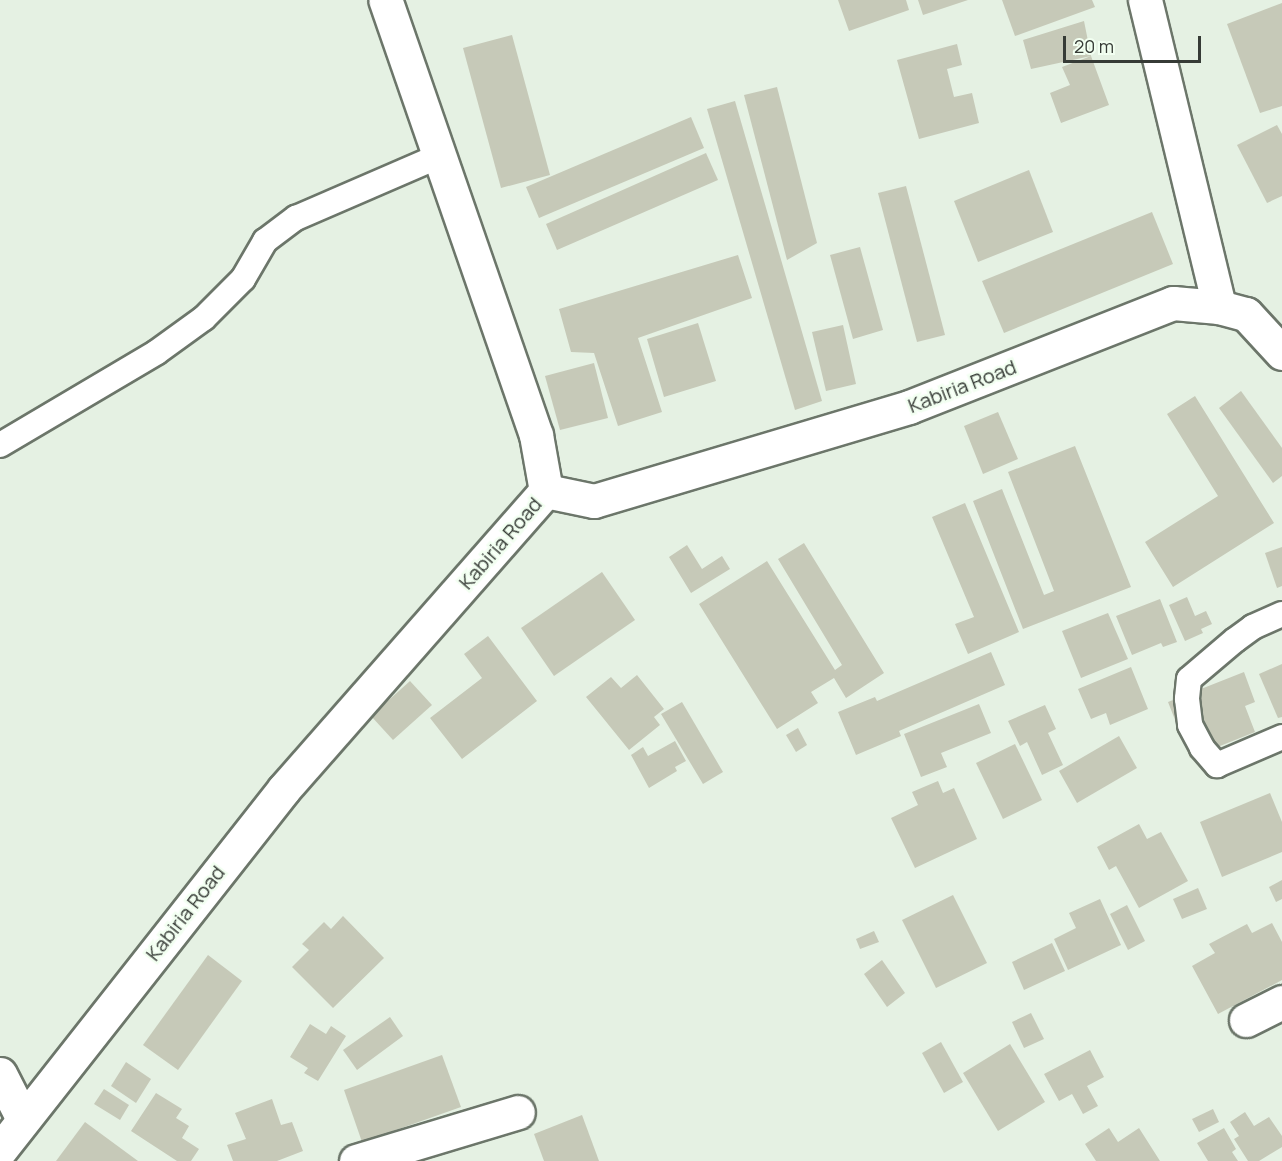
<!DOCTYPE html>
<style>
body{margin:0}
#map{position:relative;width:1282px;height:1161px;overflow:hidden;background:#e5f1e3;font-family:Manrope,sans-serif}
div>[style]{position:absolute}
.building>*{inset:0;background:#c6c9b8}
.roads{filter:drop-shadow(2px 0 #6c766a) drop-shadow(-2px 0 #6c766a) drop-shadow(0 2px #6c766a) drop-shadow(0 -2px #6c766a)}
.lane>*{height:24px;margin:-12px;padding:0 12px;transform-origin:12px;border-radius:12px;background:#fff}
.street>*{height:33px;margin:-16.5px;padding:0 16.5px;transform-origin:16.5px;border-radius:16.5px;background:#fff}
.secondary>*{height:33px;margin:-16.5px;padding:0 16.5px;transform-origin:16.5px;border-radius:16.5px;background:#fff}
span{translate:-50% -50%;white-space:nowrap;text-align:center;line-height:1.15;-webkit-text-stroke:5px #f2fff1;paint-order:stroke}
.street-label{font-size:20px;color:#363b36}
.scale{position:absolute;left:1063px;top:36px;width:138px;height:27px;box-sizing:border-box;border:3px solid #363b36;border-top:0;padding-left:8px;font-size:18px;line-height:21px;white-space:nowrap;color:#363b36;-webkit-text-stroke:4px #f2fff1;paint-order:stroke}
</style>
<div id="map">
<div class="building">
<div style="clip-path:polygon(838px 0,906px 0,909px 10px,849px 31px)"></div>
<div style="clip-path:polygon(918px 0,968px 0,923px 15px)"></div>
<div style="clip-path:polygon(1002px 0,1092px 0,1095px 7px,1015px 36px)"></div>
<div style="clip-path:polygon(1282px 3px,1282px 106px,1260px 113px,1227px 24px)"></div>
<div style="clip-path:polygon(1084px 21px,1091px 56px,1109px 105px,1061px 123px,1050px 93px,1070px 85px,1062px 67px,1091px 56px,1031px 69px,1023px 40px)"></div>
<div style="clip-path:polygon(512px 35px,550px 175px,501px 188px,463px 48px)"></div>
<div style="clip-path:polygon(957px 44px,962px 65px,947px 69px,954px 97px,972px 93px,979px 123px,919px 139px,897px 60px)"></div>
<div style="clip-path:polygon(777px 87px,817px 243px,787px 260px,744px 95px)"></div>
<div style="clip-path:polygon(735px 101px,822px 401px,795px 410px,707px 109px)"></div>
<div style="clip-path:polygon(691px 117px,704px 148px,539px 218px,526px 187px)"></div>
<div style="clip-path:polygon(1277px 125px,1282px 134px,1282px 196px,1267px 203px,1237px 145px)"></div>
<div style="clip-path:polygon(706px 153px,718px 180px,557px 250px,546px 224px)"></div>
<div style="clip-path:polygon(1029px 170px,1053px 232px,978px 262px,954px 201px)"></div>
<div style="clip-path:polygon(906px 186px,945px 335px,917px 342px,878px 193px)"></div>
<div style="clip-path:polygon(1152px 212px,1173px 264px,1004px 333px,982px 281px)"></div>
<div style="clip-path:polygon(860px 247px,883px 330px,853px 339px,830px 255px)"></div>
<div style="clip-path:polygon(738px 255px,752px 298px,638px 338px,662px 412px,618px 426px,594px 353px,571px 352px,559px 309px)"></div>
<div style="clip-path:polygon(698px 323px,716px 381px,664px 397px,647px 339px)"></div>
<div style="clip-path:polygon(843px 325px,856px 384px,826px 391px,812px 332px)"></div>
<div style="clip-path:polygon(594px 363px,608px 418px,560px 430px,545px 376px)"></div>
<div style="clip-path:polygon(1241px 391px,1282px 448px,1282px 476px,1273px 483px,1219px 408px)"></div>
<div style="clip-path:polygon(1195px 396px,1274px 523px,1173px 587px,1145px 542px,1218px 496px,1167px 414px)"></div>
<div style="clip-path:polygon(998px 412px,1018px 459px,983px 474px,964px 426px)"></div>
<div style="clip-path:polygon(1075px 446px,1131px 587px,1023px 629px,973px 501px,1002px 489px,1044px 595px,1054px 591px,1008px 472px)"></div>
<div style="clip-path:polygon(965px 503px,1019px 632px,968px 654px,955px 624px,974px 617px,932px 517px)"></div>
<div style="clip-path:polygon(804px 543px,884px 673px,846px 698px,834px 678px,811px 692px,818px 703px,777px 729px,699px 604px,767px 561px,835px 670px,842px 665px,778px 559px)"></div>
<div style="clip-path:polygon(687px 545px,702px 569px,722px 556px,730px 569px,691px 593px,669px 557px)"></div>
<div style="clip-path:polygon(1282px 547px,1282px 586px,1277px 588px,1265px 553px)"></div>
<div style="clip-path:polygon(602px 572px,635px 620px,554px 676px,521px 628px)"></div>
<div style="clip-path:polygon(1187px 597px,1195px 616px,1206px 611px,1212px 624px,1201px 629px,1203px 633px,1185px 641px,1169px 605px)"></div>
<div style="clip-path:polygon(1160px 599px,1177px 642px,1163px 647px,1161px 643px,1132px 655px,1116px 616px)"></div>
<div style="clip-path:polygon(1108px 613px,1128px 659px,1081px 678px,1062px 631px)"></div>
<div style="clip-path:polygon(488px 636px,537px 701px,462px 759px,430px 718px,482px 678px,464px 654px)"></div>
<div style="clip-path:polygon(991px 652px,1005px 685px,899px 731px,901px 736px,856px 755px,838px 712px,875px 697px,877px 701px)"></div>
<div style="clip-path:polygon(1282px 664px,1282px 717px,1278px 718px,1259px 674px)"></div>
<div style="clip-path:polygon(1131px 667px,1148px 709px,1110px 725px,1106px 713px,1091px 719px,1078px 689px)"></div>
<div style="clip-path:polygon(1244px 672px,1255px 702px,1245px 706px,1255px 732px,1190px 758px,1168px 702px)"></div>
<div style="clip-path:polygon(637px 675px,664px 709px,654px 717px,660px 725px,629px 750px,586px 697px,611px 677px,621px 688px)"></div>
<div style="clip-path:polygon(410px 681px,432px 705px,393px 740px,371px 716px)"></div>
<div style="clip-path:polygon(682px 702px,723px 772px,703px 784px,661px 714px)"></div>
<div style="clip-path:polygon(979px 704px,991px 733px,941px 753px,947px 767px,921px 777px,904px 734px)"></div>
<div style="clip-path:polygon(1045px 705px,1056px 729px,1048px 733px,1063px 765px,1042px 775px,1027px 742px,1020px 746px,1008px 721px)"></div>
<div style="clip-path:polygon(798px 728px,807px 745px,796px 752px,786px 735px)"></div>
<div style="clip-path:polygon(1119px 736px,1137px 768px,1077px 803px,1059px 771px)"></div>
<div style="clip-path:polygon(675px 741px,686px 761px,675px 767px,677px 771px,649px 788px,631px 755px,643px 747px,648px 756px)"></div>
<div style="clip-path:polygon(1015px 744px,1042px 800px,1003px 819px,976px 763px)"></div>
<div style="clip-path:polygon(938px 781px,943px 793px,954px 788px,977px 839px,915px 868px,891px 818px,918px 805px,912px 792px)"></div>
<div style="clip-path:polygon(1270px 793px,1282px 822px,1282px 852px,1222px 877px,1200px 822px)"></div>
<div style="clip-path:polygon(1139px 824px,1147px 839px,1161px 832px,1188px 881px,1139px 908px,1116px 866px,1109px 870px,1097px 847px)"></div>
<div style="clip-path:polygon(1282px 880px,1282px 899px,1276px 902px,1269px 887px)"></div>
<div style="clip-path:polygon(1198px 888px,1207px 909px,1182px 919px,1173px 899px)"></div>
<div style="clip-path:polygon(953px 895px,987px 963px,936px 988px,902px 920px)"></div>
<div style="clip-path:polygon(1100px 899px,1121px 945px,1068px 970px,1054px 939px,1076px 928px,1069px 913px)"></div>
<div style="clip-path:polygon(1127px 905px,1145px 941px,1128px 950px,1110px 914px)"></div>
<div style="clip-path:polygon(343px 916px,384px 958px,333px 1008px,292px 967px,309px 950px,302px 944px,324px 922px,331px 929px)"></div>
<div style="clip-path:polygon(1272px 923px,1282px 942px,1282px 980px,1218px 1014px,1192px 966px,1215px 953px,1209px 944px,1247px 924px,1252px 933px)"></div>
<div style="clip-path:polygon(874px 931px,879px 942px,860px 949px,856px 939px)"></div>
<div style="clip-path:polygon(1052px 943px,1065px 971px,1024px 990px,1012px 962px)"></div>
<div style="clip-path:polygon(208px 955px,242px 981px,178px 1070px,143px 1045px)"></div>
<div style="clip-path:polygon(882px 960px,905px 993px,887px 1007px,864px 974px)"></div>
<div style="clip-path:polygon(1031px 1013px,1044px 1039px,1024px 1048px,1012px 1022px)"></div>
<div style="clip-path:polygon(390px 1017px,403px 1036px,357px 1070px,343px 1050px)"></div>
<div style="clip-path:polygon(310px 1024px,326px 1034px,331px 1026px,346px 1036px,318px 1081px,304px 1073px,308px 1068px,290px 1057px)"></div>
<div style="clip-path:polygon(941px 1042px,963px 1082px,944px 1093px,922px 1053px)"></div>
<div style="clip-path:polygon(1010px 1044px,1045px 1102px,998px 1131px,963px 1073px)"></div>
<div style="clip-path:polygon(1090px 1050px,1104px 1077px,1087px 1086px,1098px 1106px,1083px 1114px,1072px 1094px,1059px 1101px,1044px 1074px)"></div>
<div style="clip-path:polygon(442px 1055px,461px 1107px,362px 1142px,344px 1090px)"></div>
<div style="clip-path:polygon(126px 1062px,151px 1079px,136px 1103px,111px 1086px)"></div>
<div style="clip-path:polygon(104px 1089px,129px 1105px,120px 1120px,94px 1104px)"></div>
<div style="clip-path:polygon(156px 1093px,182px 1109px,176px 1118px,189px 1126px,182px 1138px,199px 1149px,191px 1161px,177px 1161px,131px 1131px)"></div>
<div style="clip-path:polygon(272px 1099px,281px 1125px,292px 1122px,303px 1151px,277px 1161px,233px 1161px,227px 1145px,246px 1139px,235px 1113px)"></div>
<div style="clip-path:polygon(1213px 1109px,1219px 1122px,1199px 1132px,1192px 1119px)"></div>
<div style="clip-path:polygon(1245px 1112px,1254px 1126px,1269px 1117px,1282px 1136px,1282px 1147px,1259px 1161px,1248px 1161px,1234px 1139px,1239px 1136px,1230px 1122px)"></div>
<div style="clip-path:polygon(582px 1115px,599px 1161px,544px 1161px,534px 1134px)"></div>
<div style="clip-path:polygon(85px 1122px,138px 1161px,56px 1161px)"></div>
<div style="clip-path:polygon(1109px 1128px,1118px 1142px,1139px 1128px,1160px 1161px,1096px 1161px,1085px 1144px)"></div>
<div style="clip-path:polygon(1224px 1128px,1236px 1149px,1232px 1152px,1238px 1161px,1208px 1161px,1197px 1143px)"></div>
</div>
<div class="roads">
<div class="lane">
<div style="left:0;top:445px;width:182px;rotate:-30.6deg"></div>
<div style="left:157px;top:352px;width:58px;rotate:-35.9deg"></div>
<div style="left:204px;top:318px;width:55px;rotate:-45deg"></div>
<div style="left:243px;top:279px;width:44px;rotate:-59.9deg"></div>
<div style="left:265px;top:241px;width:39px;rotate:-37deg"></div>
<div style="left:296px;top:218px;width:156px;rotate:-23.4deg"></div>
<div style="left:1282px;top:614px;width:32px;rotate:156deg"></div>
<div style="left:1253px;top:627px;width:22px;rotate:144deg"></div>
<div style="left:1235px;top:640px;width:60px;rotate:139.7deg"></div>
<div style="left:1189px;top:679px;width:20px;rotate:96deg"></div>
<div style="left:1187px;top:699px;width:26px;rotate:83deg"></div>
<div style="left:1190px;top:725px;width:26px;rotate:62deg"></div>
<div style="left:1202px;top:748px;width:23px;rotate:49deg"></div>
<div style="left:1217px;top:765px;width:71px;rotate:-23.3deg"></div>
</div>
<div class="street">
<div style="left:1145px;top:0;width:316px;rotate:76.4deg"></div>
<div style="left:546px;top:491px;width:49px;rotate:11.8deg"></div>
<div style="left:594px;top:501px;width:329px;rotate:-16.6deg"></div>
<div style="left:909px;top:407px;width:284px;rotate:-21.5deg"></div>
<div style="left:1173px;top:303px;width:46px;rotate:5deg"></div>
<div style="left:1219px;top:307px;width:28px;rotate:15deg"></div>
<div style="left:1246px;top:314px;width:53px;rotate:47.3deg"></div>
<div style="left:1246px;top:1020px;width:40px;rotate:-26.6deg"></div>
<div style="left:0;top:1074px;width:51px;rotate:62.9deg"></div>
<div style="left:356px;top:1161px;width:169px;rotate:-16.8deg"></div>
</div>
<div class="secondary">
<div style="left:0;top:1150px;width:459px;rotate:-51.8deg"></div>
<div style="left:284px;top:789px;width:397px;rotate:-48.7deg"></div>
<div style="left:546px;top:491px;width:57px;rotate:-100.1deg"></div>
<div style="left:536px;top:435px;width:460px;rotate:-109.1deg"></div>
</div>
</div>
<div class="street-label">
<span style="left:962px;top:386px;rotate:-21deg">Kabiria Road</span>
<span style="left:500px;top:543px;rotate:-49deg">Kabiria Road</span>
<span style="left:185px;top:913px;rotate:-52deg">Kabiria Road</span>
</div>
<div class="scale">20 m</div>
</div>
